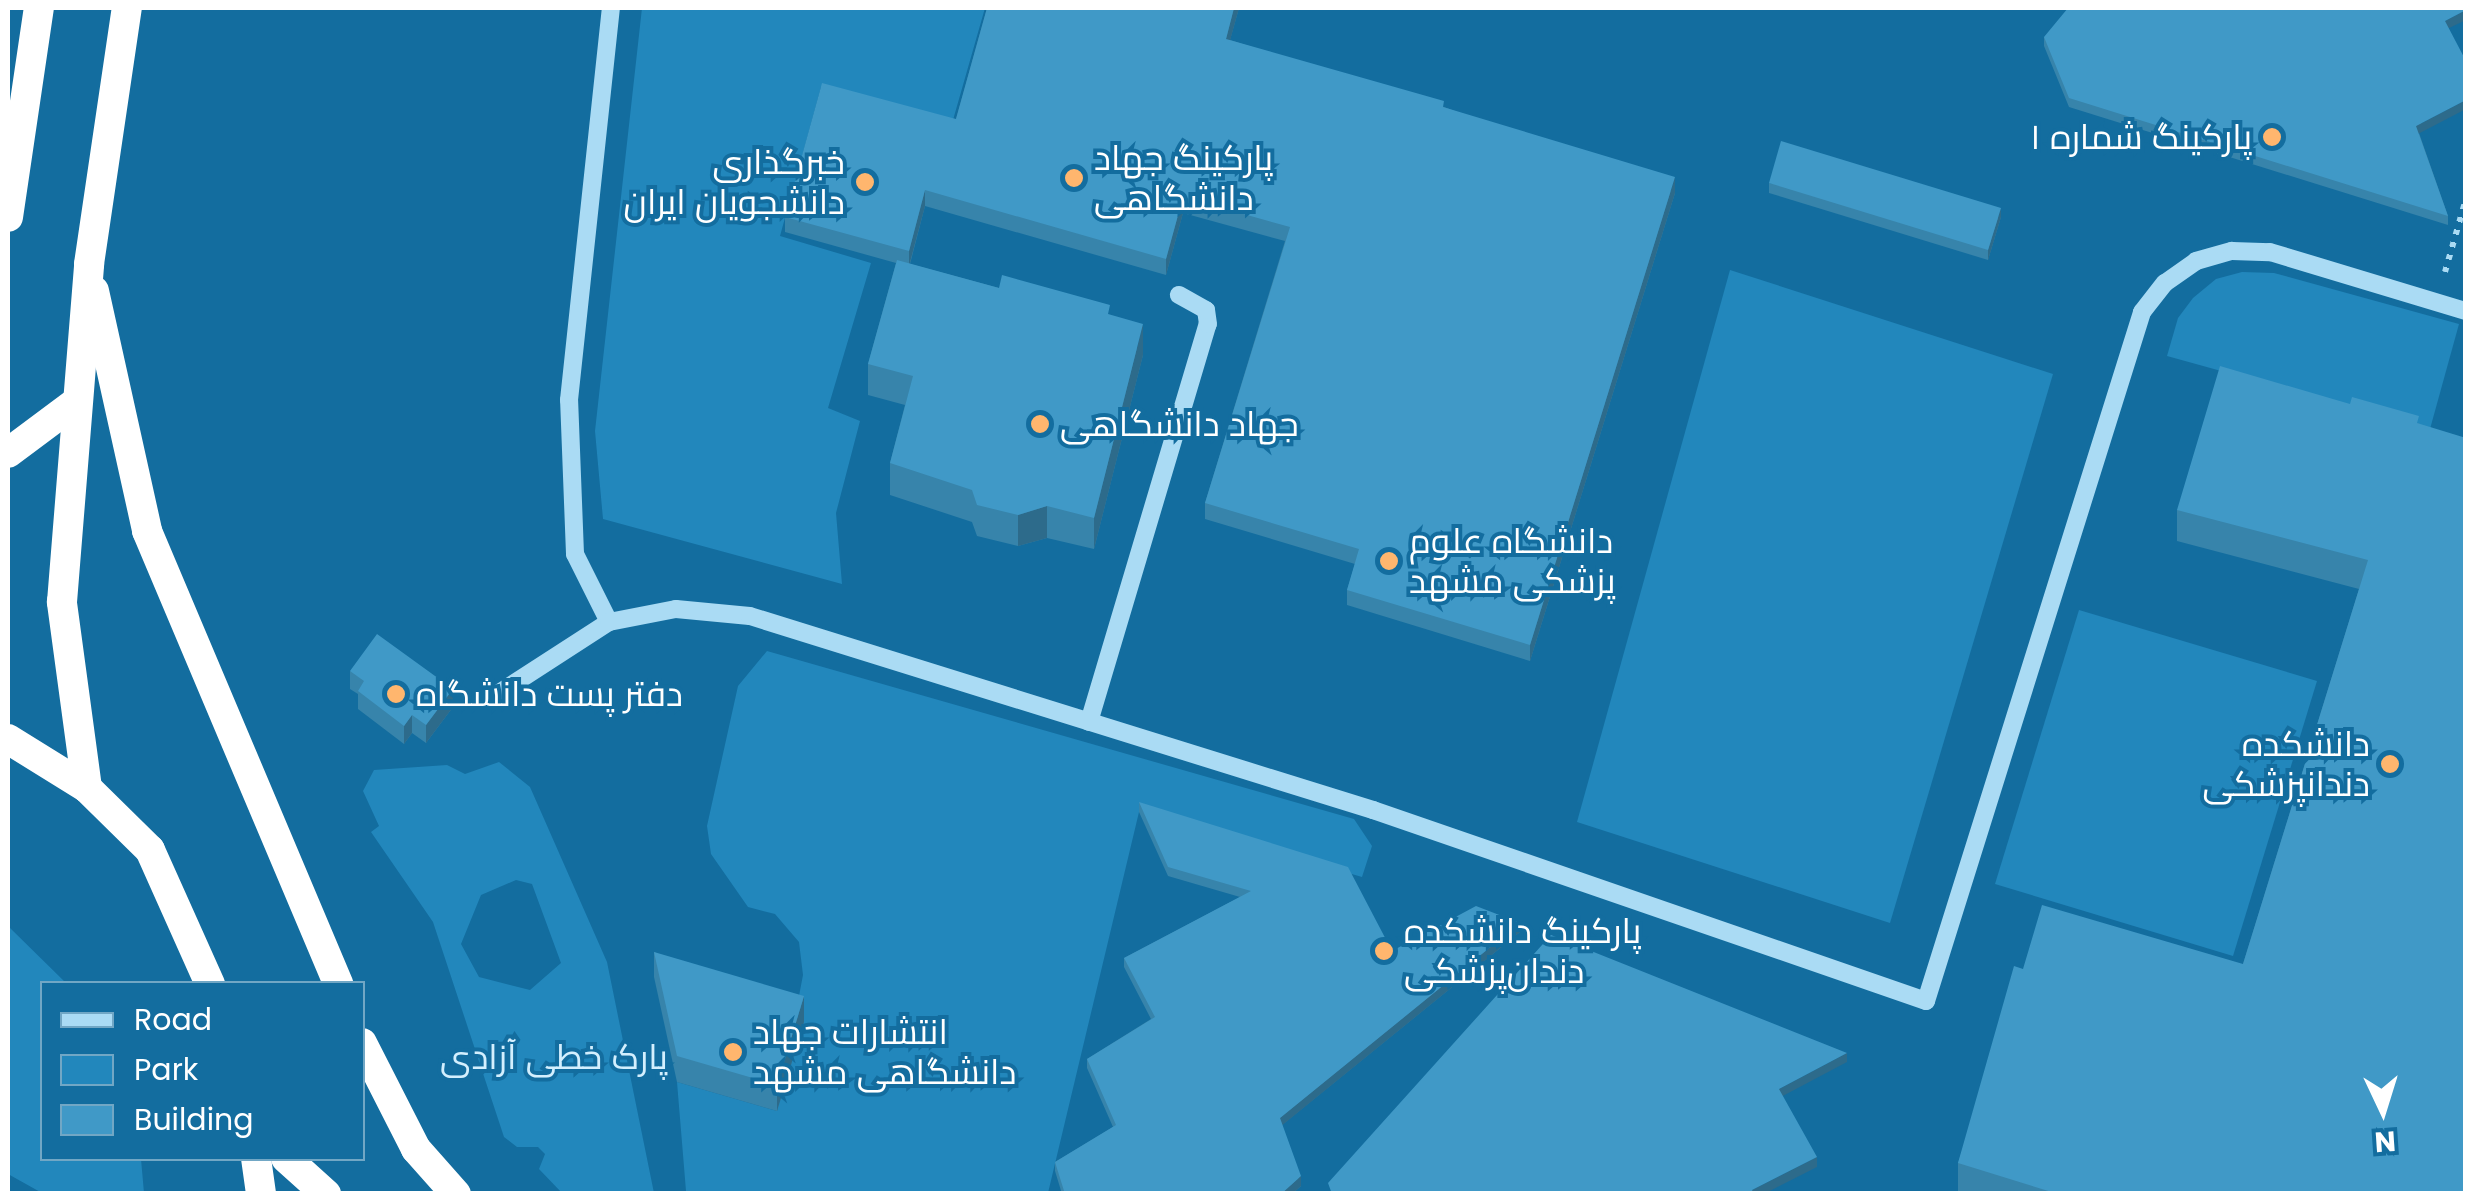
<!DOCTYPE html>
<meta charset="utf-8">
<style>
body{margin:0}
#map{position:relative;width:2473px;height:1201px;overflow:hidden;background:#136d9f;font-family:Poppins,Cairo,sans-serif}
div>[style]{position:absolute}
.green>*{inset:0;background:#2287bc}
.path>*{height:6px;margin-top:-3px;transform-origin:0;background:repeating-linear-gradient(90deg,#aadbf4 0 5px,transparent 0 13px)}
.minor>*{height:18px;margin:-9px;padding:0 9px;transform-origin:9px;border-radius:9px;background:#aadbf4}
.highway>*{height:30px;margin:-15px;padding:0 15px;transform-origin:15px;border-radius:15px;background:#fff}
.wall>*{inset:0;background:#3784ab}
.shaded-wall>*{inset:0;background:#2d6b8b}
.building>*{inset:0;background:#4099c7}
.dots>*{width:28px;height:28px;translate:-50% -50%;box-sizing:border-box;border:5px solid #136d9f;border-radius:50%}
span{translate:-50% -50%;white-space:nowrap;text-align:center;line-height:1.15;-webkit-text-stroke:8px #136d9f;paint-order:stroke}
.poi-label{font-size:35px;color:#fff}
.right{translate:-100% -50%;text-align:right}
.left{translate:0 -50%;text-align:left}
.park-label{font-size:35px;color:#d3effe}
.frame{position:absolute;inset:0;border:10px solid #fff;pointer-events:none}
.legend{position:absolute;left:40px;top:981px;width:325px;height:180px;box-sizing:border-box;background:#136d9f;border:2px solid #71a7c5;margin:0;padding:12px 18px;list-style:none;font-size:30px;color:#fff}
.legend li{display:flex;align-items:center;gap:20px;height:50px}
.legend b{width:50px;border:2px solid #71a7c5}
.north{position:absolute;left:2333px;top:1061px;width:100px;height:100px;-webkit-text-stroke:8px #136d9f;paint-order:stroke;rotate:176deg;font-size:28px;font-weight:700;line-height:40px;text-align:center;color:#fff}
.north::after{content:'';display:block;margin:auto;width:35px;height:45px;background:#fff;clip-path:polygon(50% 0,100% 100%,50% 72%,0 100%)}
</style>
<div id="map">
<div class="green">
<div style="clip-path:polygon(642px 8px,985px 8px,953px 120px,821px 87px,780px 236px,871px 263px,828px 408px,860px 421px,836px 513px,842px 584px,603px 519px,595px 431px)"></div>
<div style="clip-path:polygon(1730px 270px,2053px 374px,1890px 923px,1577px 822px)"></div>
<div style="clip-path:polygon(2242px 272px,2274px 273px,2459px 324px,2430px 429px,2167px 356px,2178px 318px,2193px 298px,2216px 279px)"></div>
<div style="clip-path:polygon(2079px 610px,2317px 681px,2233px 956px,1995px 884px)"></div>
<div style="clip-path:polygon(767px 651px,1354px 819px,1372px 846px,1362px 877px,1139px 812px,1048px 1193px,686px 1191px,677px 1082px,777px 1111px,803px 975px,799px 942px,775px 914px,748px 907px,711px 854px,707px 826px,738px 686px)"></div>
<div style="clip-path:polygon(evenodd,499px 762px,530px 787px,607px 962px,654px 1193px,562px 1193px,539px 1169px,545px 1154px,538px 1147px,517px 1147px,504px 1137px,433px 922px,371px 832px,379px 826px,363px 791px,374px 770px,447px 765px,465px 774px,499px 762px,516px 880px,532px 884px,561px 963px,530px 990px,479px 977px,461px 944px,481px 895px,516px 880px)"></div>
<div style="clip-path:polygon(8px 926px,66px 983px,42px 984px,42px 1158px,141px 1159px,144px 1193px,42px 1193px,8px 1174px)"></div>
</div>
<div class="path">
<div style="left:2445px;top:272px;width:76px;rotate:-74deg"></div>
</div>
<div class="minor">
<div style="left:609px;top:622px;width:76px;rotate:-116.6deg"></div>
<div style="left:575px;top:554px;width:154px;rotate:-92.2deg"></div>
<div style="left:569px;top:400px;width:394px;rotate:-83.9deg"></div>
<div style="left:493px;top:697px;width:138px;rotate:-32.9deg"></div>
<div style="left:609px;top:622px;width:68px;rotate:-11deg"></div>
<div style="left:676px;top:609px;width:74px;rotate:5.4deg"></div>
<div style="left:750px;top:616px;width:653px;rotate:17.3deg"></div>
<div style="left:1373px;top:810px;width:585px;rotate:19.05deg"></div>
<div style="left:1926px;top:1001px;width:722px;rotate:-72.59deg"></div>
<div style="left:2142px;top:312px;width:37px;rotate:-52deg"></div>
<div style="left:2165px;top:283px;width:38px;rotate:-35deg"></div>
<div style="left:2196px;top:261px;width:37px;rotate:-16deg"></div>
<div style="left:2232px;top:251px;width:38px;rotate:2deg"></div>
<div style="left:2270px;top:252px;width:205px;rotate:16.8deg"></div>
<div style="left:1089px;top:722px;width:415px;rotate:-73.4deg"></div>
<div style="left:1208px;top:324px;width:14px;rotate:-98deg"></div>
<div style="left:1206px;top:310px;width:31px;rotate:-151deg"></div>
</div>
<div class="highway">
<div style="left:8px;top:217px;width:211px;rotate:-81.6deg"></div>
<div style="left:94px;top:291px;width:246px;rotate:77.5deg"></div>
<div style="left:147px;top:531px;width:492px;rotate:67.1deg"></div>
<div style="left:8px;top:453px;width:84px;rotate:-36.7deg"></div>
<div style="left:8px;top:739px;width:93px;rotate:31.8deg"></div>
<div style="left:87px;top:788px;width:88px;rotate:44.5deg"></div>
<div style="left:150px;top:850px;width:147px;rotate:65.9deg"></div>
<div style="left:87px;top:788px;width:188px;rotate:-97.7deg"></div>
<div style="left:62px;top:602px;width:339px;rotate:-85.4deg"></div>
<div style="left:89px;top:264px;width:259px;rotate:-81.6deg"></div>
<div style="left:362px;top:1043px;width:119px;rotate:63deg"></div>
<div style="left:416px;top:1149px;width:60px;rotate:48.4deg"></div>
<div style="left:256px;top:1158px;width:36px;rotate:82deg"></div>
<div style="left:286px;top:1158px;width:54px;rotate:42deg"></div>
</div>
<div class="wall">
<div style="clip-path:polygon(987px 8px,1239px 8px,1230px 40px,1444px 107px,1675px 193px,1530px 661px,1347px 605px,1347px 590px,1355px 564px,1205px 519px,1205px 503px,1285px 241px,1183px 213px,1166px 275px,925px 206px,910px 264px,999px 288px,1110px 315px,1143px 355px,1094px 549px,1047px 538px,1018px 546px,977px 536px,972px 522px,890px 495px,890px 463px,905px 405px,868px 395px,868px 364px,896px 263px,785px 232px,785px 217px,956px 119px)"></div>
<div style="clip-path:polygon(2448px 28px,2419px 133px,2448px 216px,2448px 225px,2069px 107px,2044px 46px,2044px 37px)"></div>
<div style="clip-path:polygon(1769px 183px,2001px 217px,1988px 260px,1769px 193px)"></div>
<div style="clip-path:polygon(2419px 423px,2466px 1194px,1958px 1194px,1958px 1163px,2023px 969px,2243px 964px,2359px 589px,2177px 541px,2177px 510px)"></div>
<div style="clip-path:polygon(350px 671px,453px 707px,426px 743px,412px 733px,404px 744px,358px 709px,358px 694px,350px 689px)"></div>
<div style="clip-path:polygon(1139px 802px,1392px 951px,1520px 932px,1282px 1125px,1301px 1186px,1292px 1194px,1062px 1194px,1055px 1171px,1055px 1162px,1113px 1127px,1087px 1068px,1087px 1059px,1151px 1019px,1124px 967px,1124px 958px,1240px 897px,1168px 876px,1139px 812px)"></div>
<div style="clip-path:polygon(654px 952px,804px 1022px,777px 1111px,677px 1082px,654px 977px)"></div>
</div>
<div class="shaded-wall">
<div style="clip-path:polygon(1234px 8px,1239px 8px,1226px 55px,1226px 39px)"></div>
<div style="clip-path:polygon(2466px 10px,2466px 20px,2445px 30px,2445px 21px)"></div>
<div style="clip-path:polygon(2466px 100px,2466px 109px,2416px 135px,2416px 126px)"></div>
<div style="clip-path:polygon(1675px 177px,1675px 193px,1530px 661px,1530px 645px)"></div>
<div style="clip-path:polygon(925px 190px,925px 206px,909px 266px,909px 251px)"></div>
<div style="clip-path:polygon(1183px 197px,1183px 213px,1166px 275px,1166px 259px)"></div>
<div style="clip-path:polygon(2001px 208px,2001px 217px,1988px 260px,1988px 250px)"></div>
<div style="clip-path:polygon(1143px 324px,1143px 355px,1094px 549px,1094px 518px)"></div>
<div style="clip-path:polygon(1047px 506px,1047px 538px,1018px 546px,1018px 515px)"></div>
<div style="clip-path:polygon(453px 689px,453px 707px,426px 743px,426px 725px)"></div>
<div style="clip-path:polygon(412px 715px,412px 733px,404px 744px,404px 726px)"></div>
<div style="clip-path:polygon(1520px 923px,1520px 932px,1280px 1127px,1280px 1118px)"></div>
<div style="clip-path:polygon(804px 996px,804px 1022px,777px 1111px,777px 1085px)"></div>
<div style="clip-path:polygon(1847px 1053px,1847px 1062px,1779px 1098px,1779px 1089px)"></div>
<div style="clip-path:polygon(1817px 1157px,1817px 1167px,1764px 1194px,1752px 1194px,1752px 1190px)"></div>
<div style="clip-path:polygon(1301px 1176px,1301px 1186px,1292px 1194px,1281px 1194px)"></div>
</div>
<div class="building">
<div style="clip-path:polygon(987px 8px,1234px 8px,1226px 39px,1444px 101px,1443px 107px,1675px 177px,1530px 645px,1347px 590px,1359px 549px,1205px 503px,1290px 227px,1183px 197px,1166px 259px,925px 190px,909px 251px,785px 217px,822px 83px,956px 119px)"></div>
<div style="clip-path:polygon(2068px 8px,2466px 8px,2466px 10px,2445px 21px,2466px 61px,2466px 100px,2416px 126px,2448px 216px,2069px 98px,2044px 37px)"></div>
<div style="clip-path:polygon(1781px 141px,2001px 208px,1988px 250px,1769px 183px)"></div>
<div style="clip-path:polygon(897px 260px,999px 288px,1002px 275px,1110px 305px,1108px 314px,1143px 324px,1094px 518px,1047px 506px,1018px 515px,977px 505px,972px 490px,890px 463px,913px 376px,868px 364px)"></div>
<div style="clip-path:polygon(2220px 366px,2350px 404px,2352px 397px,2419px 416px,2417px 423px,2466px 438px,2466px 1194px,2058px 1194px,1958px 1163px,2014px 966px,2023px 969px,2042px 905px,2243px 964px,2368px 560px,2177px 510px)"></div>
<div style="clip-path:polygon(377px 634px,453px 689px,426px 725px,412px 715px,404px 726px,358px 691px,364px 681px,350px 671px)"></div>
<div style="clip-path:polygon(1139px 802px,1348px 867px,1392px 951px,1476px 906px,1520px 923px,1280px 1118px,1301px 1176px,1281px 1194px,1065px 1194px,1055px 1162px,1116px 1125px,1087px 1059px,1155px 1017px,1124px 958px,1251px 891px,1168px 867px)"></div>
<div style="clip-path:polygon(1551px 935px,1847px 1053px,1779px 1089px,1817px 1157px,1752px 1190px,1754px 1194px,1332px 1194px,1328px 1183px)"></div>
<div style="clip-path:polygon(654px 952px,804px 996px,777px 1085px,677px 1056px)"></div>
</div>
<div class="dots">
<div style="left:2272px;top:137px;background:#ffb66e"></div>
<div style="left:1074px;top:178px;background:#ffb66e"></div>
<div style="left:865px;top:182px;background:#ffb66e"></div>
<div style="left:1040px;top:424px;background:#ffb66e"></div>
<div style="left:1389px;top:561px;background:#ffb66e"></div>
<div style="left:396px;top:694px;background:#ffb66e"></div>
<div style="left:2390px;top:764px;background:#ffb66e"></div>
<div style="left:1384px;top:951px;background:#ffb66e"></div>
<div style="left:733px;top:1052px;background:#ffb66e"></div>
</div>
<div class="poi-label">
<span class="right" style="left:2252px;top:137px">پارکینگ شماره ۱</span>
<span class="left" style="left:1094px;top:178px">پارکینگ جهاد<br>دانشگاهی</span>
<span class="right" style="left:845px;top:182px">خبرگذاری<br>دانشجویان ایران</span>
<span class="left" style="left:1060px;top:424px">جهاد دانشگاهی</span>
<span class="left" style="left:1409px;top:561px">دانشگاه علوم<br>پزشکی مشهد</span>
<span class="left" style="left:416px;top:694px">دفتر پست دانشگاه</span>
<span class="right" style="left:2370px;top:764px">دانشکده<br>دندانپزشکی</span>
<span class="left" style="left:1404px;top:951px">پارکینگ دانشکده<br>دندان‌پزشکی</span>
<span class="left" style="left:753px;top:1052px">انتشارات جهاد<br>دانشگاهی مشهد</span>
</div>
<div class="park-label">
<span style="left:554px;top:1057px">پارک خطی آزادی</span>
</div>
<div class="frame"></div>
<ul class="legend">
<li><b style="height:12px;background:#aadbf4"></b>Road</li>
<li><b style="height:28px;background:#2287bc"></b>Park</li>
<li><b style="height:28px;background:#4099c7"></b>Building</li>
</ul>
<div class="north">N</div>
</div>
